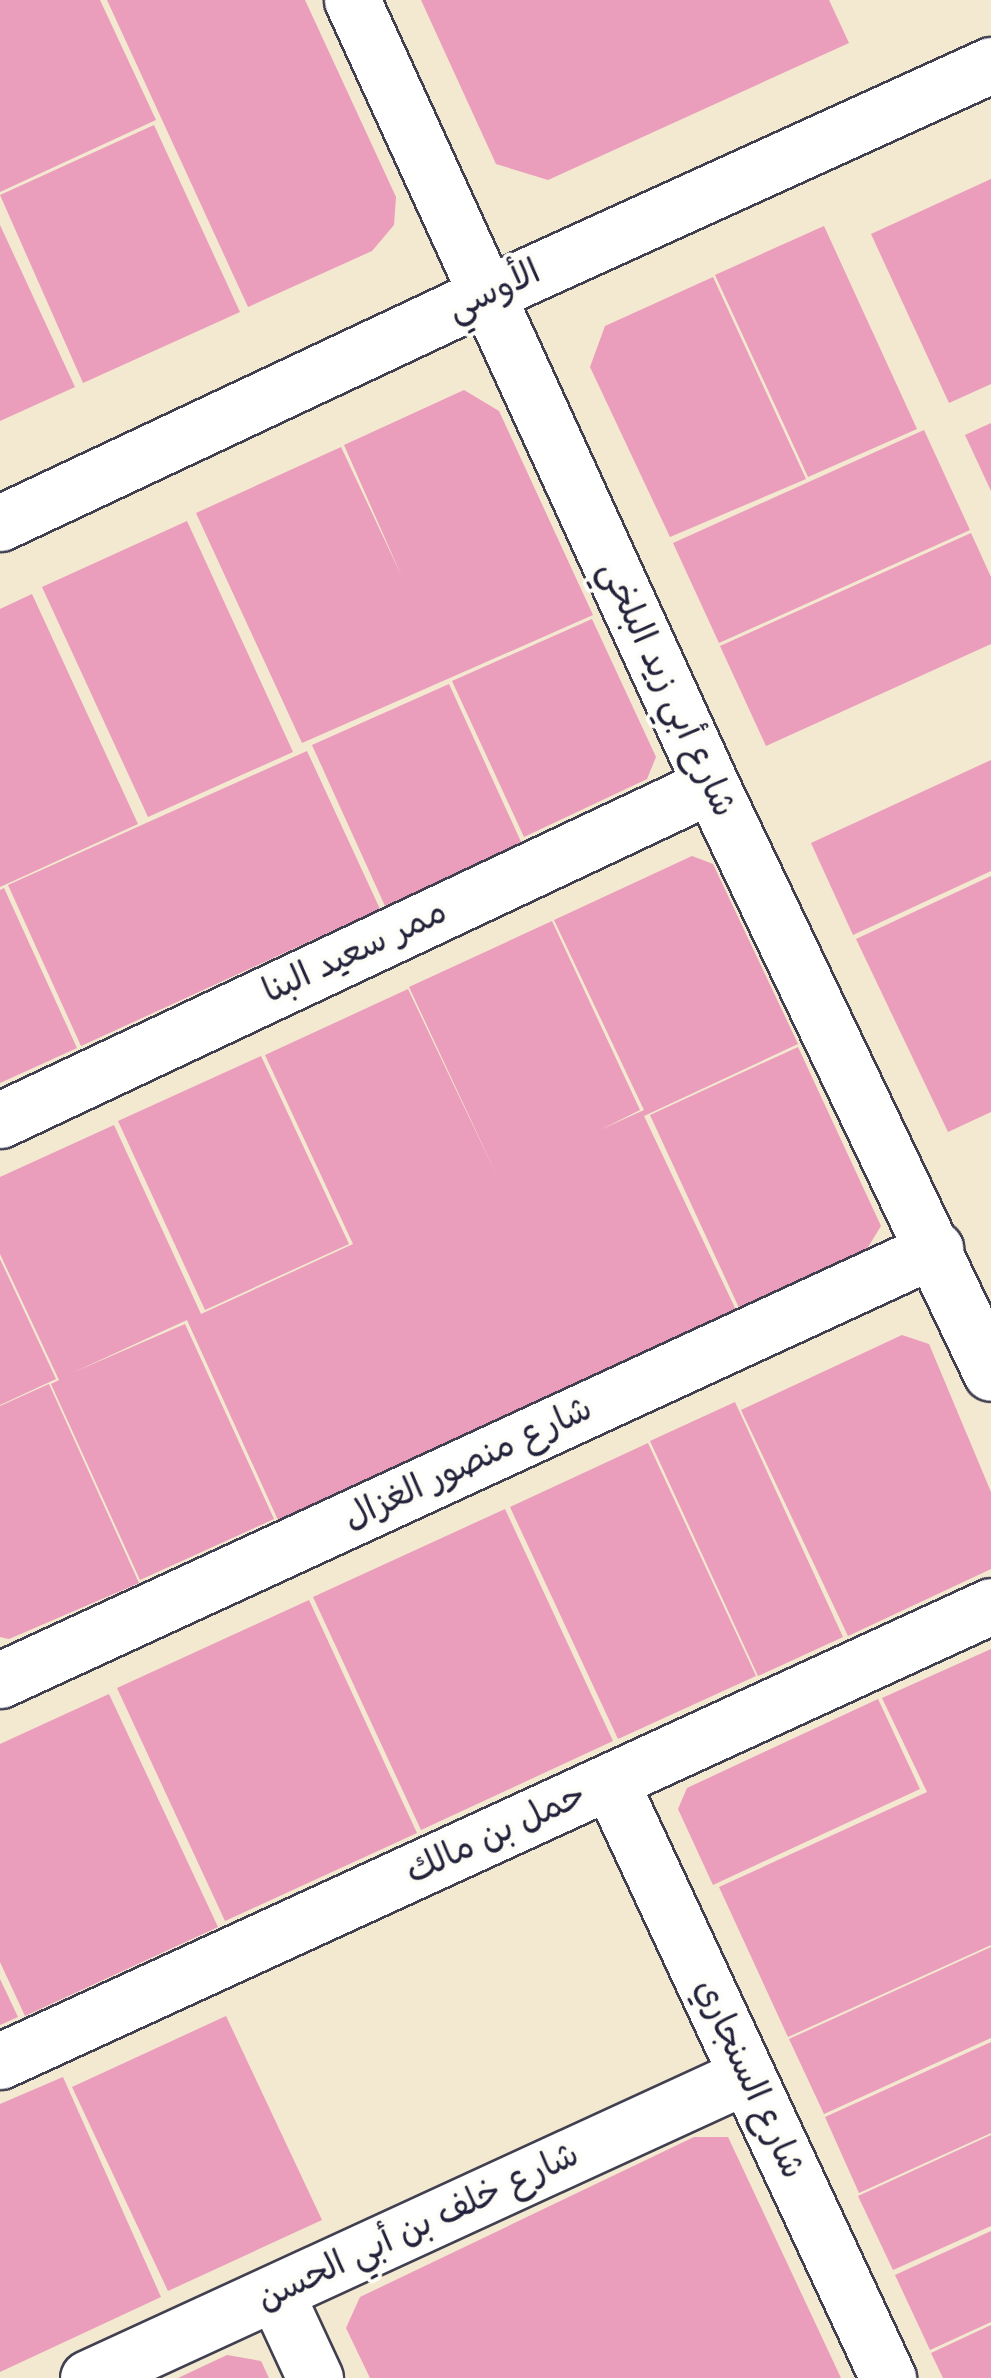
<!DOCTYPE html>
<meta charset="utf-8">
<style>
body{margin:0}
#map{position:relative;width:991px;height:2378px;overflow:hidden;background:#f3e8d0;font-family:"Balsamiq Sans","Playpen Sans Arabic",sans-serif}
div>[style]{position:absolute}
.building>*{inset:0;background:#eb9dbc}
.roads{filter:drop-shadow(2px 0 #414051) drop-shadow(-2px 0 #414051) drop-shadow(0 2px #414051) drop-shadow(0 -2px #414051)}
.street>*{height:55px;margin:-27.5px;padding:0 27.5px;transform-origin:27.5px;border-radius:27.5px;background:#fff}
span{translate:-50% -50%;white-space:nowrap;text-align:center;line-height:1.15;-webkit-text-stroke:8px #fdfcf7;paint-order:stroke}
.street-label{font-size:35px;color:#22223b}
</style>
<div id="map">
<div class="building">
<div style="clip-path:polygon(0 0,100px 0,156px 120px,0 192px)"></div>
<div style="clip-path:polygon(107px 0,305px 0,396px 197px,394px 225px,372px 251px,248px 307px)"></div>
<div style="clip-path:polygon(421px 0,829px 0,849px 43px,548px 180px,496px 164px)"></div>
<div style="clip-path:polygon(154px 125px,240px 312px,83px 383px,0 195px)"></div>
<div style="clip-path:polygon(991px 179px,991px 384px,949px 403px,871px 234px)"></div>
<div style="clip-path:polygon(0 225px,75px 387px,0 421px)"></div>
<div style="clip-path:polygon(824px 226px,917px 429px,808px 477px,715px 275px)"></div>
<div style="clip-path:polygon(713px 277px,806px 479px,670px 537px,590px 367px,605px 326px)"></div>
<div style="clip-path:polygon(464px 390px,499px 411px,593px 615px,302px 743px,196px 513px,341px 447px,402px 577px,344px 445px)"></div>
<div style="clip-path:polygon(991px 423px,991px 491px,965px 435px)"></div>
<div style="clip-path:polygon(924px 430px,970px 530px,719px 643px,673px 543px)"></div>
<div style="clip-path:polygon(187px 521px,293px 752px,148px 817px,42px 587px)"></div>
<div style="clip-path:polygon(971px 533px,991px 577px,991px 644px,766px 746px,720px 646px)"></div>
<div style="clip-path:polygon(32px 594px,138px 824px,0 887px,0 609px)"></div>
<div style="clip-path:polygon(592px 619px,656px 757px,647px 779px,524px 837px,452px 681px)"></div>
<div style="clip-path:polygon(449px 684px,522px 844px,385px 906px,312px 745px)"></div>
<div style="clip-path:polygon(307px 751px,380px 909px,81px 1046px,8px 885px)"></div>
<div style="clip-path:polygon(991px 760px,991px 871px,853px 935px,811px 843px)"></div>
<div style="clip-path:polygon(692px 856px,713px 864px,798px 1044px,644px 1116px,736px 1310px,278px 1520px,187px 1320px,72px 1373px,185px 1324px,274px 1519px,140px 1580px,51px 1384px,59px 1380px,0 1254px,0 1177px,114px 1125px,201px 1314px,340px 1250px,353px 1244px,265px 1055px,408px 989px,497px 1176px,409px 987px,552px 921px,640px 1110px,600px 1130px,644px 1110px,554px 920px)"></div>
<div style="clip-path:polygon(991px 876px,991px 1112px,948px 1132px,856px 939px)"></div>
<div style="clip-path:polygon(4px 888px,77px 1048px,0 1083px,0 890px)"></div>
<div style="clip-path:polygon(798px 1047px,881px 1226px,865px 1252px,740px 1310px,650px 1115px)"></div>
<div style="clip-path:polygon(261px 1056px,349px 1244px,205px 1310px,118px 1121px)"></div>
<div style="clip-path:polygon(0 1259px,56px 1379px,0 1405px)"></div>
<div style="clip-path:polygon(902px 1335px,929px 1344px,991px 1492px,991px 1569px,848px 1636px,741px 1410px)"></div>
<div style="clip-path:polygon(49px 1384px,139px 1583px,9px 1639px,0 1637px,0 1406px)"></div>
<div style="clip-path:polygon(735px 1402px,843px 1637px,758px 1676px,650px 1441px)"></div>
<div style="clip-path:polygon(648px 1443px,756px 1676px,618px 1739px,510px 1507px)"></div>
<div style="clip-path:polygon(505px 1509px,613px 1741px,421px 1830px,313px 1597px)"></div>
<div style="clip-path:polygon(309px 1600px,417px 1833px,225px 1921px,117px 1688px)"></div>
<div style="clip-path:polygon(991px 1649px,991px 1945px,788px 2037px,719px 1887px,927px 1792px,882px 1698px)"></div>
<div style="clip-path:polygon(109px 1694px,218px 1927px,25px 2016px,0 1962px,0 1744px)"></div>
<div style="clip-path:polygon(878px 1699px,920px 1789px,713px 1885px,678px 1809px,687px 1788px)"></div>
<div style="clip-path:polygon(991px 1947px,991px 2038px,824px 2114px,789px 2039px)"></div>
<div style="clip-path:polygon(0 1979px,18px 2017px,0 2025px)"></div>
<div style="clip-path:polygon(226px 2016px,322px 2220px,168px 2291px,72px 2087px)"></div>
<div style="clip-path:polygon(991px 2042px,991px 2133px,859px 2193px,825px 2117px)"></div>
<div style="clip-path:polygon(63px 2077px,161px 2297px,0 2372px,0 2104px)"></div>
<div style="clip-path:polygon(991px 2135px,991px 2226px,893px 2270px,858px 2196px)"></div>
<div style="clip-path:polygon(694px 2137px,728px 2137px,841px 2378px,370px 2378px,346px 2328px,360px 2297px)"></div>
<div style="clip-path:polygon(991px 2231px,991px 2322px,930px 2350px,895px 2275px)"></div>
<div style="clip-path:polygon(991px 2325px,991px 2378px,943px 2378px,931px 2353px)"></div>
<div style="clip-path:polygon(227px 2355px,261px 2361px,269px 2378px,178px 2378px)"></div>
</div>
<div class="roads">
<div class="street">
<div style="left:352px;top:0;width:863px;rotate:65.42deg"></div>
<div style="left:711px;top:785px;width:651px;rotate:64.54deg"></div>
<div style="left:0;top:523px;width:536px;rotate:-25.18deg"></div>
<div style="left:485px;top:295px;width:556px;rotate:-24.44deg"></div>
<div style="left:0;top:1120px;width:786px;rotate:-25.23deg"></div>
<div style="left:0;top:1680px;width:1030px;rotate:-24.75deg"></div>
<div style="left:610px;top:1781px;width:659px;rotate:65.03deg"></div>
<div style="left:0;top:2061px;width:1090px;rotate:-24.66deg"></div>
<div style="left:276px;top:2294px;width:93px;rotate:65.1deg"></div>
<div style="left:88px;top:2378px;width:725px;rotate:-24.69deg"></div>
</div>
</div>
<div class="street-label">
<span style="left:494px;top:291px;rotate:-25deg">الأوسي</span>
<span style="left:667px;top:689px;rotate:65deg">شارع أبي زيد البلخي</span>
<span style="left:355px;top:952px;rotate:-25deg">ممر سعيد البنا</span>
<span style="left:468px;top:1464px;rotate:-25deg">شارع منصور الغزال</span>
<span style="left:496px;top:1834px;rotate:-25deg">حمل بن مالك</span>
<span style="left:749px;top:2079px;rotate:65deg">شارع السنجاري</span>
<span style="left:418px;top:2227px;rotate:-25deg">شارع خلف بن أبي الحسن</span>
</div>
</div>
